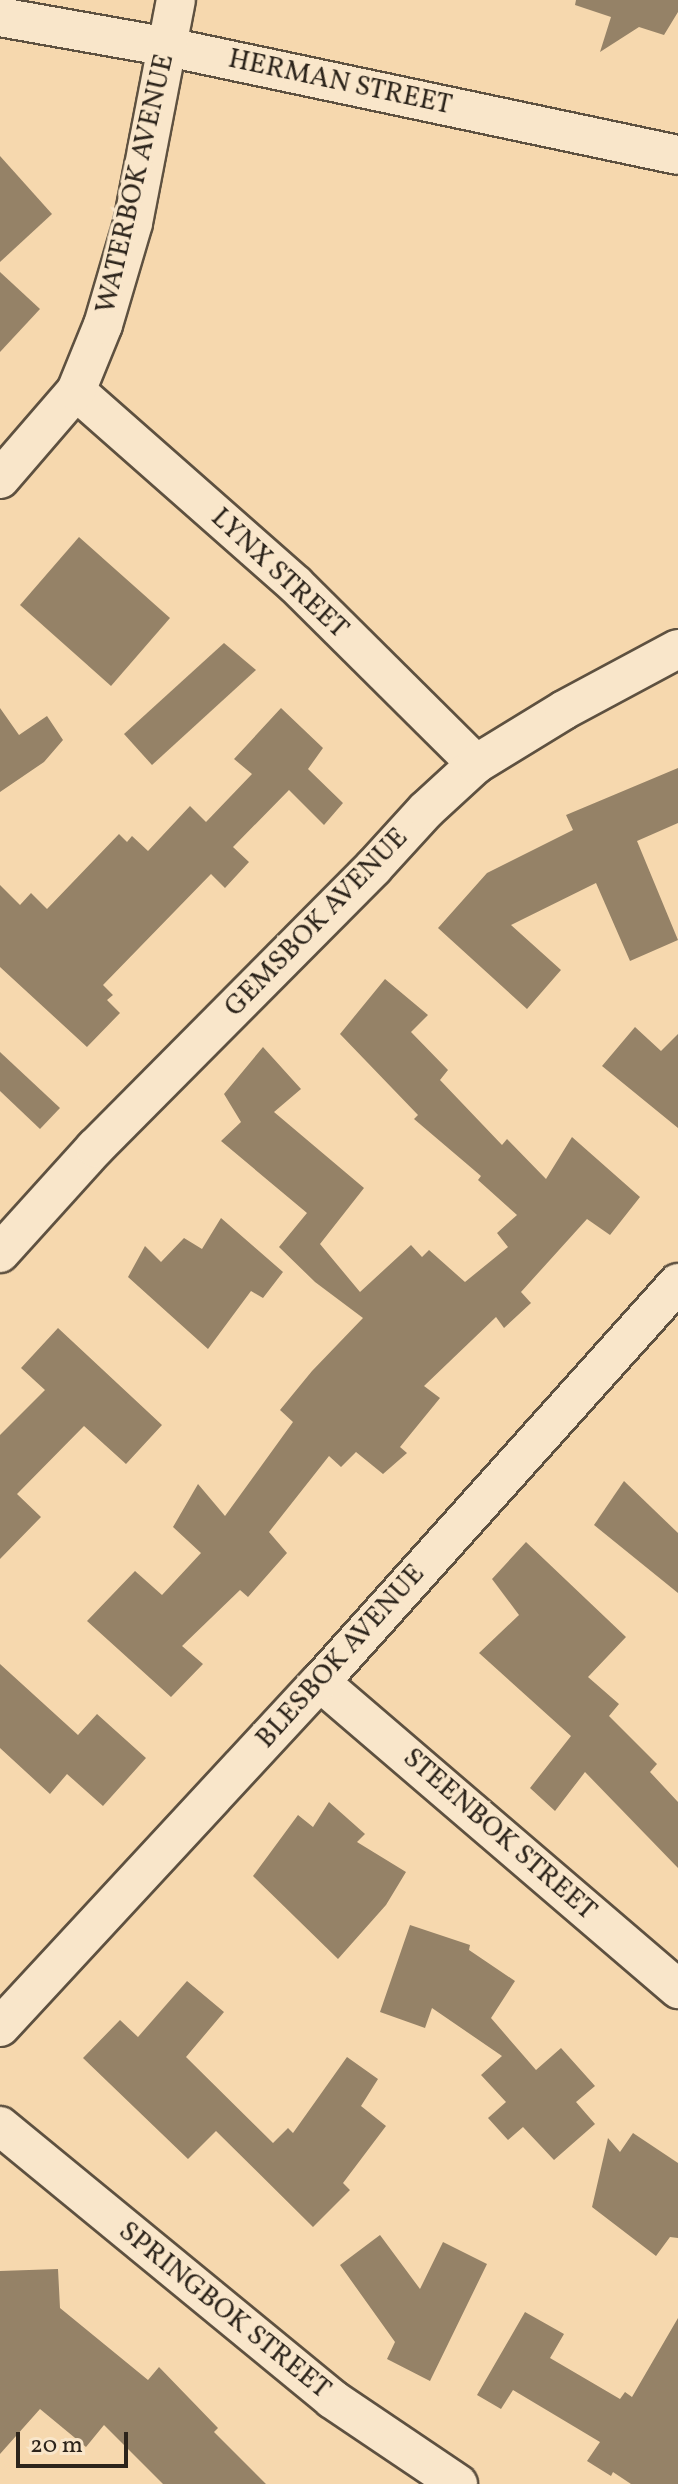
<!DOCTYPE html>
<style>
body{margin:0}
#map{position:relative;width:678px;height:2484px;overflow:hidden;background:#f6d8ae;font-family:Vollkorn,serif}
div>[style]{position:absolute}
.building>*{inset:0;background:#958267}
.roads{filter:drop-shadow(2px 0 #5e5140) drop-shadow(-2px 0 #5e5140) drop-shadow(0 2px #5e5140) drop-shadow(0 -2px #5e5140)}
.minor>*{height:38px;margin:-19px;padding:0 19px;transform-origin:19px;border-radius:19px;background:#f9e6ca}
span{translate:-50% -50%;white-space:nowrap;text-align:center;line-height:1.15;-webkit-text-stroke:7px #f9e6ca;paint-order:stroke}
.street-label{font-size:28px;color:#2c241b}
.scale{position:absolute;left:16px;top:2432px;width:112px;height:36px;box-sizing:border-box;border:4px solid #2c241b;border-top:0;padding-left:10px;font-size:24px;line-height:28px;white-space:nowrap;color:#2c241b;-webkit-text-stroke:6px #f9e6ca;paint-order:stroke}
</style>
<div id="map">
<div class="building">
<div style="clip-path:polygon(576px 0,678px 0,678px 12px,664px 35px,639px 27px,600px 52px,611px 17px,575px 5px)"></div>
<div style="clip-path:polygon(0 156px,52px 214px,0 262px)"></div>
<div style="clip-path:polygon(0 272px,40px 309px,0 352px)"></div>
<div style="clip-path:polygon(79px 537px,170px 618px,111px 686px,20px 605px)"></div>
<div style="clip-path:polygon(224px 643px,256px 670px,152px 765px,124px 734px)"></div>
<div style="clip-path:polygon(0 708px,19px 735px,47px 716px,63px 740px,44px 762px,0 792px)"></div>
<div style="clip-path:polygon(281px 708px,323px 748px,308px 769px,343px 803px,324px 825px,289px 790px,233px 847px,249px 862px,225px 888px,211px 874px,103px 985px,113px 995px,107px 1000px,120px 1013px,87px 1047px,0 967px,0 885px,20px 905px,31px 893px,47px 909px,119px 834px,127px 842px,132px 836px,148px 851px,190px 806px,206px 822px,252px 774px,234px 759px)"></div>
<div style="clip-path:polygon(678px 768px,678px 823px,637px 841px,678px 940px,630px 961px,596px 883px,511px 925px,561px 970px,527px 1009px,438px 928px,487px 873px,573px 830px,566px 815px)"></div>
<div style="clip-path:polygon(385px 979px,428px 1015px,411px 1032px,448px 1070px,440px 1080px,502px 1145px,507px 1139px,546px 1179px,572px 1137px,640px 1197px,610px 1235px,587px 1219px,521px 1292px,531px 1303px,504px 1328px,496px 1317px,424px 1386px,440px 1398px,400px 1447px,407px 1453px,383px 1474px,356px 1452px,341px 1467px,329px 1456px,269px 1532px,287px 1553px,248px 1597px,240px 1590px,182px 1646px,203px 1664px,171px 1697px,87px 1621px,135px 1571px,162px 1595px,201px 1553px,173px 1527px,198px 1484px,225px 1516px,293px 1422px,280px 1410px,312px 1371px,363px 1318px,315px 1282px,279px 1247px,307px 1213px,221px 1141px,241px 1122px,224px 1094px,263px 1047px,301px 1089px,274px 1112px,364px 1188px,320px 1244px,360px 1292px,411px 1245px,422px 1257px,429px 1250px,465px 1282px,508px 1247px,497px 1233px,517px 1215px,478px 1180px,481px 1176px,414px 1119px,418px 1115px,340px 1034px)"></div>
<div style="clip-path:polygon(635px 1027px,661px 1051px,678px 1034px,678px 1128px,602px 1066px)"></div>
<div style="clip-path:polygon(0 1052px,60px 1108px,40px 1129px,0 1091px)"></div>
<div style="clip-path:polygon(221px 1218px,283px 1272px,263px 1298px,251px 1291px,208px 1349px,128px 1277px,145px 1246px,161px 1262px,184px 1238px,202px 1249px)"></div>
<div style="clip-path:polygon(58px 1328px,162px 1425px,126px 1464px,84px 1426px,17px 1494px,41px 1517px,0 1559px,0 1435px,45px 1390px,21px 1368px)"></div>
<div style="clip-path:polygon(624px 1481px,678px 1533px,678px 1593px,594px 1525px)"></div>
<div style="clip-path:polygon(526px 1542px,626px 1637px,588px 1677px,619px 1704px,609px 1716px,657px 1764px,650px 1772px,678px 1802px,678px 1868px,585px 1772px,555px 1811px,530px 1788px,571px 1736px,479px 1653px,519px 1615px,492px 1579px)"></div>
<div style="clip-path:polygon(0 1664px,78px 1735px,97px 1714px,146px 1758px,103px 1806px,67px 1774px,50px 1794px,0 1748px)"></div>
<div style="clip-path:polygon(329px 1802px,365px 1834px,357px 1842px,406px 1872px,386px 1905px,338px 1959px,253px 1876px,298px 1815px,313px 1827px)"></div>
<div style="clip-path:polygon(410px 1925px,470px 1945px,469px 1950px,515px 1981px,491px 2018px,536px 2070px,561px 2048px,595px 2086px,576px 2102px,595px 2124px,554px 2160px,523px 2127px,508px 2140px,488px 2118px,506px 2102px,481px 2075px,502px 2056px,432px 2008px,425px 2028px,380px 2012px)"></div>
<div style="clip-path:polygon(187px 1981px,224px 2012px,186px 2057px,273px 2143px,288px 2128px,293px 2133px,347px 2057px,378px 2079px,361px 2106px,386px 2126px,343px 2183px,350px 2190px,313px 2227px,216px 2131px,188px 2159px,83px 2058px,120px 2020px,138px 2037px)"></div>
<div style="clip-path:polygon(633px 2133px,678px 2163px,678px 2238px,670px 2237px,656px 2256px,592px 2207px,608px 2138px,620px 2152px)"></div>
<div style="clip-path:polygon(380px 2235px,420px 2289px,443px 2242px,487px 2264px,430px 2381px,387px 2359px,395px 2342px,340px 2265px)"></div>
<div style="clip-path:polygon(58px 2269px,60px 2308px,148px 2380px,159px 2367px,218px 2428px,214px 2432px,266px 2484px,163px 2484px,104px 2425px,86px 2447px,40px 2409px,0 2454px,0 2271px)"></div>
<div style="clip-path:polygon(525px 2312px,564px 2334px,550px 2358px,620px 2399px,625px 2392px,632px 2397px,678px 2318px,678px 2484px,631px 2484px,613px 2472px,611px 2476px,587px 2461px,600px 2442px,513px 2390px,501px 2409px,477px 2395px)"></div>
</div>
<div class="roads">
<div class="minor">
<div style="left:0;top:17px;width:171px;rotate:10.1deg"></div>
<div style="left:168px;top:47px;width:521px;rotate:11.96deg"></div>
<div style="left:76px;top:391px;width:293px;rotate:41.4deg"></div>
<div style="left:296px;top:585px;width:254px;rotate:44.8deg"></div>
<div style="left:0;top:479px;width:116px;rotate:-49.2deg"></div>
<div style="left:76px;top:391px;width:71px;rotate:-67.8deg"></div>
<div style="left:103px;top:325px;width:106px;rotate:-73.6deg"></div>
<div style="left:133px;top:223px;width:227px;rotate:-79.1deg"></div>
<div style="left:0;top:1253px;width:142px;rotate:-47.9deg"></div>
<div style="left:95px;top:1148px;width:395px;rotate:-45.2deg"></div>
<div style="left:373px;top:868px;width:79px;rotate:-47.6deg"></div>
<div style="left:426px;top:810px;width:68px;rotate:-42.6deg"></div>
<div style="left:476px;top:764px;width:103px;rotate:-31.5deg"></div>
<div style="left:564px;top:710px;width:129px;rotate:-28.2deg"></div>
<div style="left:320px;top:1682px;width:472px;rotate:40.6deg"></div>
<div style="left:0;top:2027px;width:471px;rotate:-47.2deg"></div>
<div style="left:320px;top:1682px;width:536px;rotate:-48.1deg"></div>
<div style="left:0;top:2126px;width:430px;rotate:39.4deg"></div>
<div style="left:332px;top:2399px;width:152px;rotate:34deg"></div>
</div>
</div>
<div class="street-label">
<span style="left:340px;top:83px;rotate:12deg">HERMAN STREET</span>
<span style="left:136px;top:184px;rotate:-77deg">WATERBOK AVENUE</span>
<span style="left:279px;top:574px;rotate:43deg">LYNX STREET</span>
<span style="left:317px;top:923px;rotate:-46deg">GEMSBOK AVENUE</span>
<span style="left:341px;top:1657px;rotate:-48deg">BLESBOK AVENUE</span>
<span style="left:499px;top:1835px;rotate:41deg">STEENBOK STREET</span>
<span style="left:224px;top:2311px;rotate:39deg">SPRINGBOK STREET</span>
</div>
<div class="scale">20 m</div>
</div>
